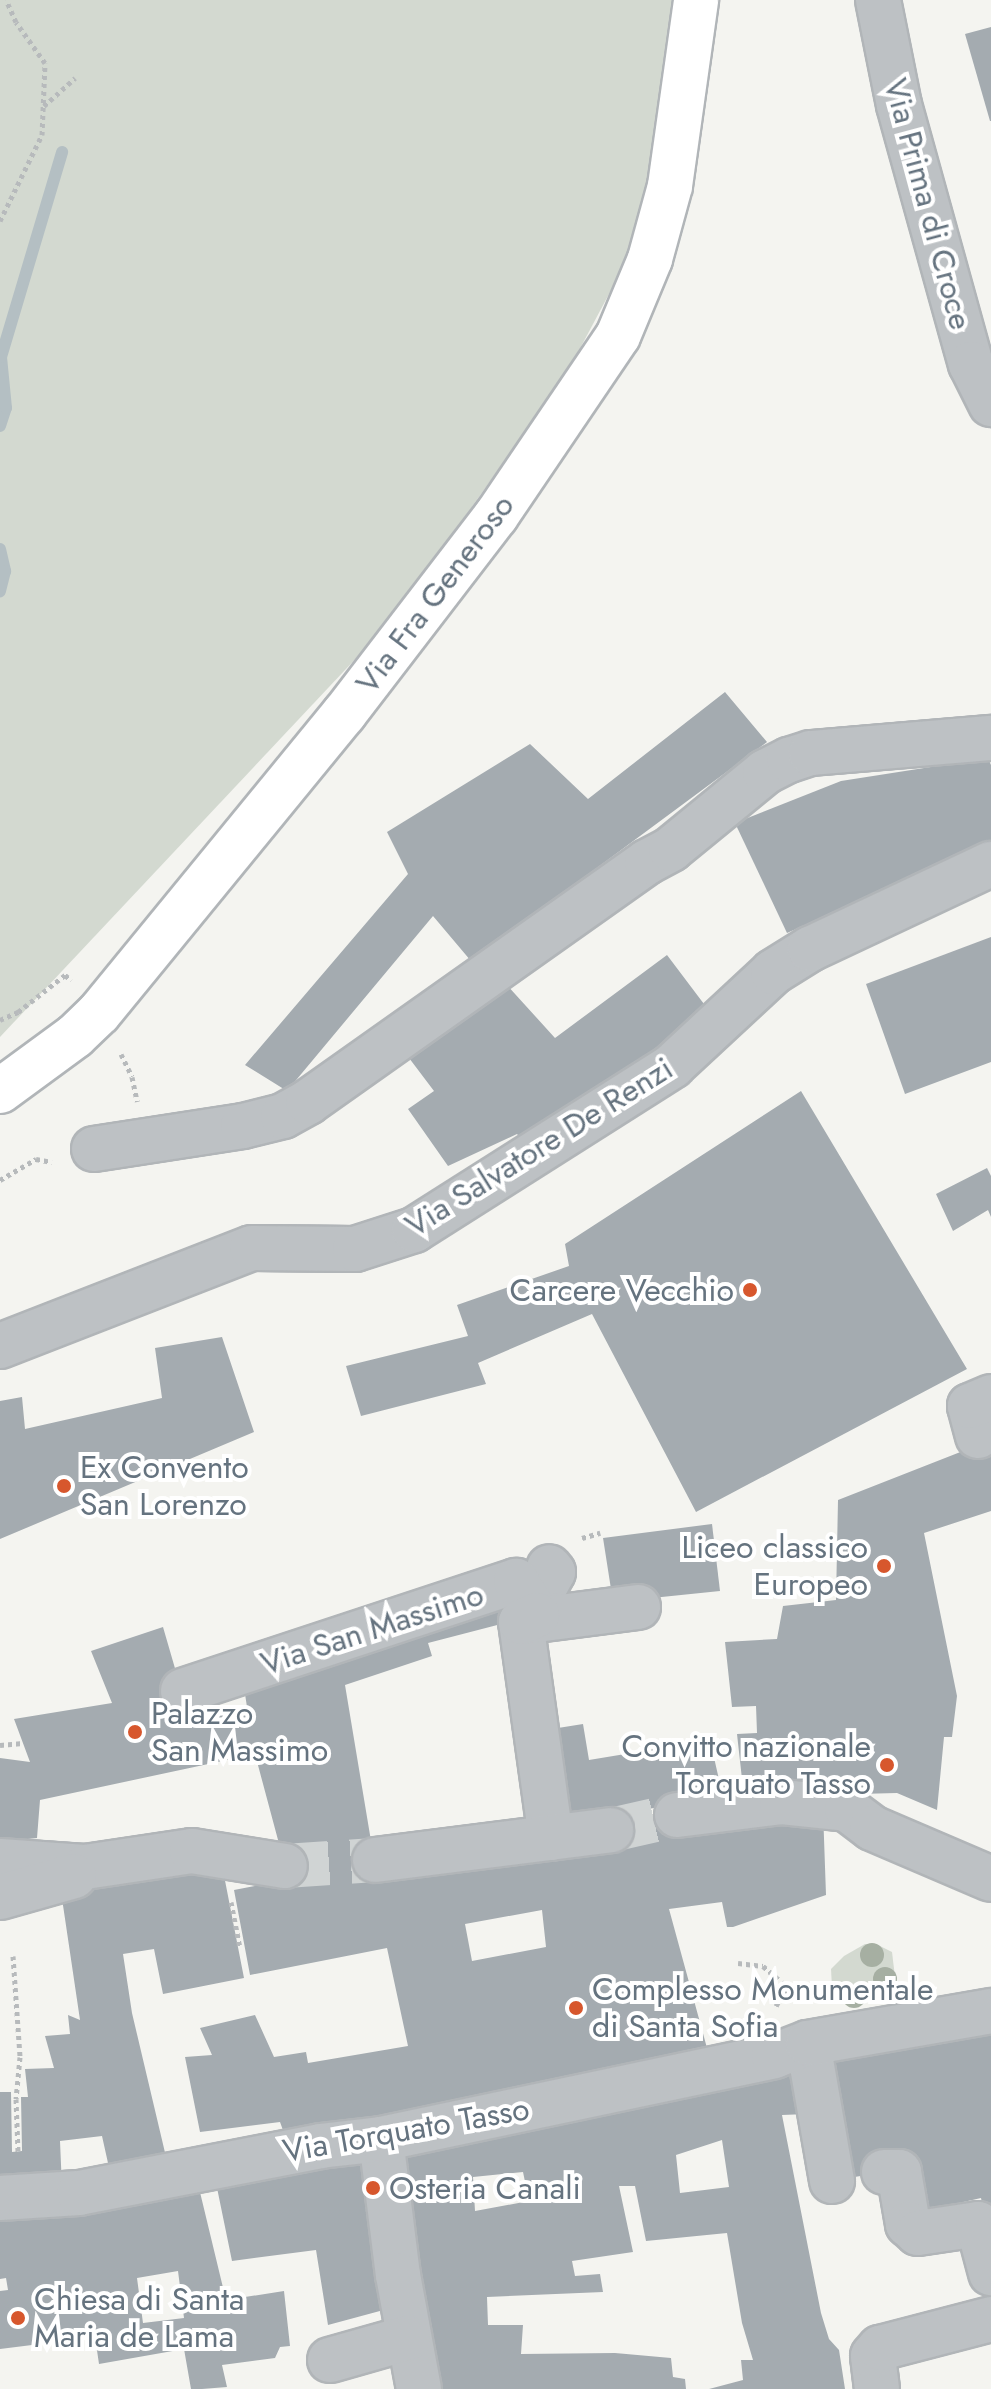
<!DOCTYPE html>
<style>
body{margin:0}
#map{position:relative;width:991px;height:2389px;overflow:hidden;background:#f4f4f0;font-family:Jost,sans-serif}
div>[style]{position:absolute}
.green>*{inset:0;background:#d3d9d0}
.stream>*{height:12px;margin:-6px;padding:0 6px;transform-origin:6px;border-radius:6px;background:#b4bfc3}
.building>*{inset:0;background:#a4abb0}
.minor-tunnel>*{height:44px;margin-top:-22px;transform-origin:0;background:repeating-linear-gradient(90deg,#d0d4d4 0 44px,transparent 0 66px)}
.path>*{height:5px;margin-top:-2.5px;transform-origin:0;background:repeating-linear-gradient(90deg,#b7babc 0 4px,transparent 0 8px)}
.roads{filter:drop-shadow(2px 0 #b1b5b8) drop-shadow(-2px 0 #b1b5b8) drop-shadow(0 2px #b1b5b8) drop-shadow(0 -2px #b1b5b8)}
.minor>*{height:44px;margin:-22px;padding:0 22px;transform-origin:22px;border-radius:22px;background:#bdc1c4}
.major>*{height:44px;margin:-22px;padding:0 22px;transform-origin:22px;border-radius:22px;background:#fff}
.trees>*{width:24px;height:24px;margin:-12px;border-radius:50%;background:#a6afa2}
.dots>*{width:22px;height:22px;translate:-50% -50%;box-sizing:border-box;border:4px solid #fff;border-radius:50%}
span{translate:-50% -50%;white-space:nowrap;text-align:center;line-height:1.15;-webkit-text-stroke:8px #fff;paint-order:stroke}
.street-label{font-size:32px;color:#65737f}
.poi-label{font-size:32px;color:#65737f}
.right{translate:-100% -50%;text-align:right}
.left{translate:0 -50%;text-align:left}
</style>
<div id="map">
<div class="green">
<div style="clip-path:polygon(0 0,675px 0,642px 232px,568px 371px,392px 620px,0 1037px)"></div>
<div style="clip-path:polygon(865px 1944px,876px 1944px,892px 1952px,895px 1977px,869px 1998px,852px 2003px,843px 2002px,832px 1987px,831px 1969px,844px 1956px)"></div>
</div>
<div class="stream">
<div style="left:0;top:426px;width:19px;rotate:-72deg"></div>
<div style="left:6px;top:408px;width:51px;rotate:-95.6deg"></div>
<div style="left:1px;top:357px;width:214px;rotate:-73.4deg"></div>
<div style="left:0;top:549px;width:23px;rotate:77deg"></div>
<div style="left:5px;top:571px;width:21px;rotate:104deg"></div>
</div>
<div class="building">
<div style="clip-path:polygon(991px 27px,991px 121px,990px 121px,965px 34px)"></div>
<div style="clip-path:polygon(725px 692px,767px 742px,471px 961px,433px 916px,287px 1091px,245px 1065px,408px 874px,387px 832px,530px 744px,588px 799px)"></div>
<div style="clip-path:polygon(988px 758px,991px 765px,991px 842px,787px 933px,735px 823px,841px 781px)"></div>
<div style="clip-path:polygon(991px 937px,991px 1062px,905px 1094px,866px 984px)"></div>
<div style="clip-path:polygon(667px 955px,707px 1008px,652px 1053px,524px 1142px,517px 1134px,448px 1166px,408px 1109px,434px 1091px,406px 1054px,506px 984px,555px 1038px)"></div>
<div style="clip-path:polygon(801px 1091px,967px 1369px,696px 1512px,592px 1314px,478px 1363px,486px 1384px,361px 1416px,346px 1366px,468px 1336px,457px 1305px,569px 1266px,565px 1244px)"></div>
<div style="clip-path:polygon(987px 1168px,991px 1176px,991px 1217px,988px 1210px,953px 1231px,936px 1194px)"></div>
<div style="clip-path:polygon(222px 1337px,254px 1432px,0 1539px,0 1401px,22px 1397px,25px 1429px,162px 1398px,155px 1348px)"></div>
<div style="clip-path:polygon(991px 1440px,991px 1511px,924px 1533px,957px 1696px,952px 1737px,944px 1737px,937px 1810px,897px 1793px,744px 1797px,737px 1734px,757px 1733px,756px 1706px,732px 1707px,725px 1642px,777px 1639px,783px 1606px,836px 1600px,838px 1500px)"></div>
<div style="clip-path:polygon(712px 1524px,720px 1591px,613px 1602px,603px 1538px)"></div>
<div style="clip-path:polygon(evenodd,495px 1600px,505px 1623px,428px 1643px,432px 1656px,345px 1685px,371px 1841px,536px 1846px,686px 1818px,823px 1810px,826px 1895px,733px 1927px,727px 1927px,722px 1902px,669px 1909px,710px 2059px,288px 2144px,280px 2122px,200px 2132px,185px 2057px,212px 2055px,200px 2028px,255px 2015px,274px 2057px,306px 2052px,308px 2063px,408px 2046px,387px 1948px,250px 1975px,234px 1890px,285px 1880px,285px 1866px,255px 1754px,40px 1800px,37px 1838px,0 1842px,0 1758px,30px 1762px,14px 1719px,112px 1703px,91px 1651px,163px 1627px,190px 1720px,247px 1707px,243px 1681px,495px 1600px,542px 1910px,546px 1947px,472px 1961px,465px 1924px,542px 1910px)"></div>
<div style="clip-path:polygon(583px 1724px,589px 1760px,710px 1740px,723px 1797px,566px 1822px,558px 1728px)"></div>
<div style="clip-path:polygon(221px 1860px,244px 1978px,163px 1994px,154px 1949px,123px 1954px,132px 2013px,167px 2161px,110px 2172px,102px 2136px,60px 2141px,62px 2188px,0 2192px,0 2092px,11px 2092px,12px 2152px,22px 2151px,21px 2097px,28px 2097px,25px 2069px,54px 2068px,45px 2036px,70px 2034px,68px 2015px,80px 2020px,60px 1885px)"></div>
<div style="clip-path:polygon(991px 2020px,991px 2242px,990px 2242px,981px 2198px,915px 2213px,884px 2172px,837px 2180px,817px 2049px)"></div>
<div style="clip-path:polygon(evenodd,791px 2069px,807px 2114px,782px 2115px,821px 2313px,829px 2339px,839px 2350px,845px 2389px,709px 2389px,743px 2380px,741px 2360px,753px 2360px,742px 2323px,727px 2233px,646px 2241px,635px 2186px,619px 2186px,633px 2252px,572px 2261px,575px 2276px,600px 2274px,603px 2292px,487px 2297px,488px 2325px,523px 2325px,521px 2354px,615px 2353px,671px 2358px,673px 2377px,685px 2379px,686px 2389px,428px 2389px,394px 2145px,791px 2069px,722px 2140px,729px 2187px,680px 2193px,676px 2155px,722px 2140px,791px 2069px,523px 2172px,529px 2201px,475px 2211px,473px 2177px,523px 2172px)"></div>
<div style="clip-path:polygon(371px 2153px,391px 2308px,328px 2325px,316px 2250px,232px 2261px,216px 2183px)"></div>
<div style="clip-path:polygon(evenodd,199px 2188px,226px 2300px,284px 2291px,290px 2346px,280px 2347px,275px 2358px,222px 2365px,227px 2387px,202px 2389px,191px 2389px,184px 2349px,99px 2364px,94px 2330px,40px 2344px,0 2349px,0 2291px,8px 2290px,6px 2278px,0 2279px,0 2208px,199px 2188px,178px 2271px,184px 2318px,143px 2323px,137px 2278px,178px 2271px)"></div>
</div>
<div class="minor-tunnel">
<div style="left:611px;top:1830px;width:68px;rotate:-12.8deg"></div>
<div style="left:285px;top:1866px;width:90px;rotate:-3.8deg"></div>
</div>
<div class="path">
<div style="left:44px;top:106px;width:42px;rotate:-42.1deg"></div>
<div style="left:0;top:221px;width:96px;rotate:-64deg"></div>
<div style="left:42px;top:135px;width:72px;rotate:-87.6deg"></div>
<div style="left:45px;top:63px;width:50px;rotate:-125.3deg"></div>
<div style="left:16px;top:22px;width:24px;rotate:-114deg"></div>
<div style="left:0;top:1020px;width:20px;rotate:-24deg"></div>
<div style="left:18px;top:1012px;width:60px;rotate:-38.2deg"></div>
<div style="left:65px;top:975px;width:8px;rotate:40deg"></div>
<div style="left:121px;top:1054px;width:25px;rotate:64deg"></div>
<div style="left:132px;top:1077px;width:25px;rotate:78deg"></div>
<div style="left:0;top:1180px;width:42px;rotate:-30.3deg"></div>
<div style="left:36px;top:1159px;width:16px;rotate:11deg"></div>
<div style="left:582px;top:1538px;width:19px;rotate:-16deg"></div>
<div style="left:0;top:1745px;width:23px;rotate:-5deg"></div>
<div style="left:231px;top:1902px;width:47px;rotate:78.9deg"></div>
<div style="left:13px;top:1956px;width:101px;rotate:86deg"></div>
<div style="left:20px;top:2057px;width:42px;rotate:95.4deg"></div>
<div style="left:16px;top:2099px;width:53px;rotate:87.8deg"></div>
<div style="left:738px;top:1963px;width:25px;rotate:7deg"></div>
<div style="left:763px;top:1966px;width:32px;rotate:41deg"></div>
<div style="left:787px;top:1987px;width:12px;rotate:-9deg"></div>
<div style="left:799px;top:1985px;width:17px;rotate:80deg"></div>
<div style="left:776px;top:2006px;width:22px;rotate:-60deg"></div>
</div>
<div class="roads">
<div class="minor">
<div style="left:878px;top:0;width:107px;rotate:78.7deg"></div>
<div style="left:899px;top:105px;width:269px;rotate:74.5deg"></div>
<div style="left:971px;top:364px;width:45px;rotate:63.4deg"></div>
<div style="left:94px;top:1149px;width:151px;rotate:-8.8deg"></div>
<div style="left:243px;top:1126px;width:41px;rotate:-14deg"></div>
<div style="left:283px;top:1116px;width:29px;rotate:-29deg"></div>
<div style="left:308px;top:1102px;width:415px;rotate:-35.3deg"></div>
<div style="left:647px;top:862px;width:27px;rotate:-28deg"></div>
<div style="left:671px;top:849px;width:122px;rotate:-39.3deg"></div>
<div style="left:765px;top:772px;width:27px;rotate:-27deg"></div>
<div style="left:789px;top:760px;width:23px;rotate:-18deg"></div>
<div style="left:811px;top:753px;width:181px;rotate:-4.8deg"></div>
<div style="left:0;top:1346px;width:270px;rotate:-21.3deg"></div>
<div style="left:252px;top:1248px;width:103px;rotate:0.6deg"></div>
<div style="left:355px;top:1249px;width:62px;rotate:-17.9deg"></div>
<div style="left:414px;top:1230px;width:306px;rotate:-32.4deg"></div>
<div style="left:672px;top:1066px;width:138px;rotate:-42.9deg"></div>
<div style="left:773px;top:972px;width:44px;rotate:-31.9deg"></div>
<div style="left:810px;top:949px;width:200px;rotate:-25.2deg"></div>
<div style="left:978px;top:1436px;width:31px;rotate:-105deg"></div>
<div style="left:970px;top:1406px;width:23px;rotate:-23deg"></div>
<div style="left:533px;top:1608px;width:41px;rotate:-60.9deg"></div>
<div style="left:553px;top:1572px;width:6px;rotate:-129deg"></div>
<div style="left:521px;top:1622px;width:218px;rotate:82.1deg"></div>
<div style="left:521px;top:1622px;width:118px;rotate:-7.3deg"></div>
<div style="left:183px;top:1691px;width:351px;rotate:-18.3deg"></div>
<div style="left:516px;top:1581px;width:40px;rotate:58deg"></div>
<div style="left:537px;top:1615px;width:17px;rotate:156deg"></div>
<div style="left:677px;top:1815px;width:106px;rotate:-7.1deg"></div>
<div style="left:782px;top:1802px;width:65px;rotate:6.1deg"></div>
<div style="left:847px;top:1809px;width:31px;rotate:37deg"></div>
<div style="left:872px;top:1828px;width:129px;rotate:23.2deg"></div>
<div style="left:375px;top:1860px;width:238px;rotate:-7.2deg"></div>
<div style="left:0;top:1861px;width:85px;rotate:4deg"></div>
<div style="left:85px;top:1867px;width:108px;rotate:-8.5deg"></div>
<div style="left:192px;top:1851px;width:94px;rotate:9.2deg"></div>
<div style="left:0;top:1897px;width:77px;rotate:-15.8deg"></div>
<div style="left:808px;top:2043px;width:140px;rotate:80.1deg"></div>
<div style="left:381px;top:2139px;width:137px;rotate:82.9deg"></div>
<div style="left:398px;top:2275px;width:116px;rotate:79.6deg"></div>
<div style="left:884px;top:2172px;width:15px"></div>
<div style="left:899px;top:2172px;width:53px;rotate:80.2deg"></div>
<div style="left:908px;top:2224px;width:13px;rotate:42deg"></div>
<div style="left:918px;top:2233px;width:61px;rotate:-8.5deg"></div>
<div style="left:978px;top:2224px;width:51px;rotate:75.1deg"></div>
<div style="left:0;top:2198px;width:79px;rotate:-3.6deg"></div>
<div style="left:79px;top:2193px;width:246px;rotate:-11deg"></div>
<div style="left:320px;top:2146px;width:61px;rotate:-6.5deg"></div>
<div style="left:381px;top:2139px;width:402px;rotate:-11.9deg"></div>
<div style="left:774px;top:2056px;width:36px;rotate:-21deg"></div>
<div style="left:808px;top:2043px;width:186px;rotate:-9.9deg"></div>
<div style="left:330px;top:2360px;width:81px;rotate:-15.8deg"></div>
<div style="left:877px;top:2389px;width:33px;rotate:-97deg"></div>
<div style="left:873px;top:2356px;width:11px;rotate:-49deg"></div>
<div style="left:880px;top:2348px;width:115px;rotate:-14.6deg"></div>
</div>
<div class="major">
<div style="left:0;top:1091px;width:93px;rotate:-36.3deg"></div>
<div style="left:75px;top:1036px;width:33px;rotate:-44deg"></div>
<div style="left:99px;top:1013px;width:387px;rotate:-50.7deg"></div>
<div style="left:344px;top:714px;width:250px;rotate:-52.5deg"></div>
<div style="left:496px;top:516px;width:217px;rotate:-55.9deg"></div>
<div style="left:618px;top:336px;width:83px;rotate:-67.4deg"></div>
<div style="left:650px;top:259px;width:76px;rotate:-74.7deg"></div>
<div style="left:670px;top:186px;width:188px;rotate:-82deg"></div>
</div>
</div>
<div class="trees">
<div style="left:872px;top:1955px"></div>
<div style="left:885px;top:1979px"></div>
<div style="left:854px;top:1996px"></div>
</div>
<div class="dots">
<div style="left:750px;top:1290px;background:#d7572d"></div>
<div style="left:64px;top:1486px;background:#d7572d"></div>
<div style="left:884px;top:1566px;background:#d7572d"></div>
<div style="left:135px;top:1732px;background:#d7572d"></div>
<div style="left:887px;top:1765px;background:#d7572d"></div>
<div style="left:576px;top:2008px;background:#d7572d"></div>
<div style="left:373px;top:2188px;background:#d7572d"></div>
<div style="left:18px;top:2318px;background:#d7572d"></div>
</div>
<div class="street-label">
<span style="left:928px;top:204px;rotate:75deg">Via Prima di Croce</span>
<span style="left:435px;top:594px;rotate:-53deg">Via Fra Generoso</span>
<span style="left:539px;top:1147px;rotate:-32deg">Via Salvatore De Renzi</span>
<span style="left:372px;top:1629px;rotate:-18deg">Via San Massimo</span>
<span style="left:406px;top:2130px;rotate:-10deg">Via Torquato Tasso</span>
</div>
<div class="poi-label">
<span class="right" style="left:734px;top:1290px">Carcere Vecchio</span>
<span class="left" style="left:80px;top:1486px">Ex Convento<br>San Lorenzo</span>
<span class="right" style="left:868px;top:1566px">Liceo classico<br>Europeo</span>
<span class="left" style="left:151px;top:1732px">Palazzo<br>San Massimo</span>
<span class="right" style="left:871px;top:1765px">Convitto nazionale<br>Torquato Tasso</span>
<span class="left" style="left:592px;top:2008px">Complesso Monumentale<br>di Santa Sofia</span>
<span class="left" style="left:389px;top:2188px">Osteria Canali</span>
<span class="left" style="left:34px;top:2318px">Chiesa di Santa<br>Maria de Lama</span>
</div>
</div>
